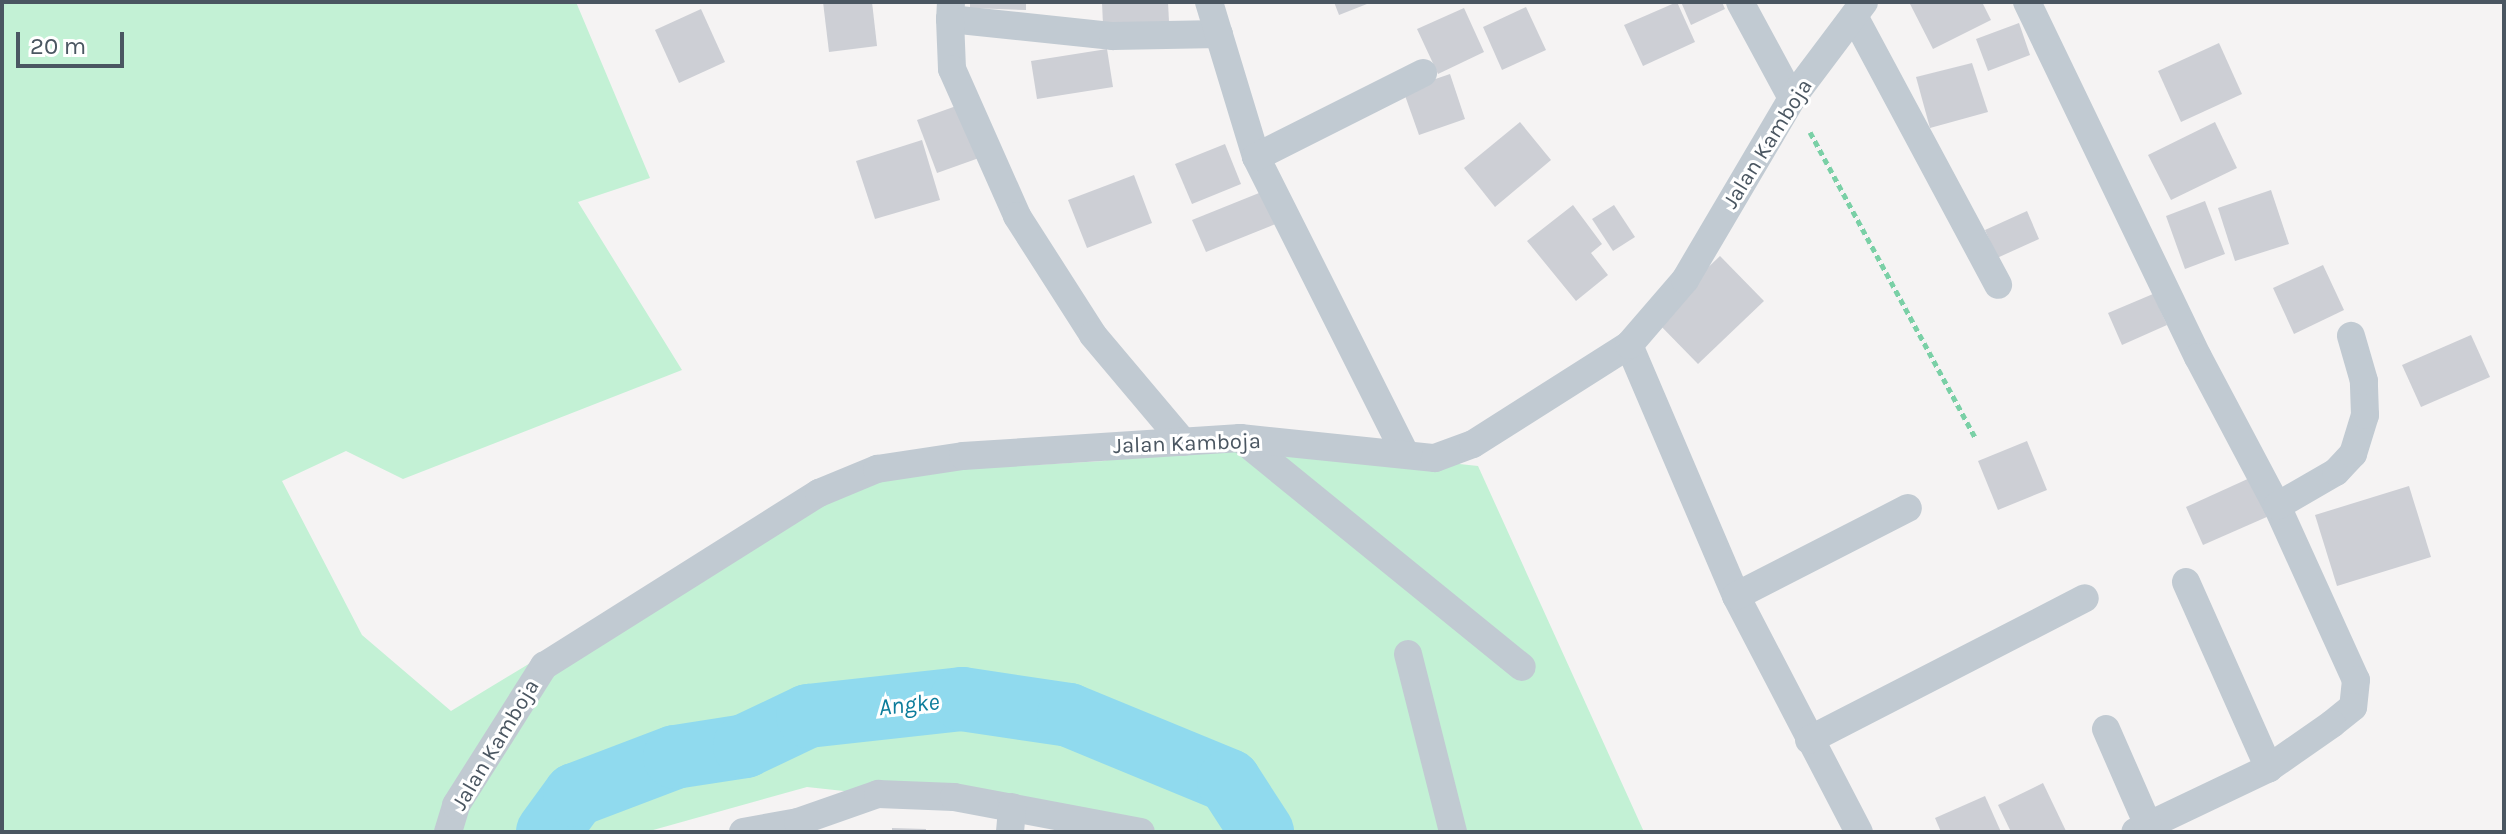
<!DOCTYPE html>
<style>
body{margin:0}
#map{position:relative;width:2506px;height:834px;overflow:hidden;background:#f5f3f3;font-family:Karla,sans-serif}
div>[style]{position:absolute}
.green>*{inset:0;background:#c3f1d5}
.river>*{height:64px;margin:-32px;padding:0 32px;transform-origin:32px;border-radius:32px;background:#90daee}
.building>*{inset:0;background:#cdcfd5}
.path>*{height:5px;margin-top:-2.5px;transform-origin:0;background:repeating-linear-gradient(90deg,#7ad0a6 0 6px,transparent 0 10px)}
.street>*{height:28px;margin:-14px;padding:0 14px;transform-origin:14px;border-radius:14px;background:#c1cad2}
span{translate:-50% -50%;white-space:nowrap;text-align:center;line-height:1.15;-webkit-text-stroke:6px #fff;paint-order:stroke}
.street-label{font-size:22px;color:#4a5661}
.water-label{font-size:24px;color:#0c7c9b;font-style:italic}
.frame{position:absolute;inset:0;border:4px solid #4a5661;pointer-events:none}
.scale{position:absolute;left:16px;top:32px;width:108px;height:36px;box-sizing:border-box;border:4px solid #4a5661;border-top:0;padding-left:10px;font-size:24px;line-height:28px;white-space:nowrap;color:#4a5661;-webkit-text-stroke:6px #fff;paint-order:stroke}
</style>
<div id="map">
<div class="green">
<div style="clip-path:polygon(2px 2px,576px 2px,650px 178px,578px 202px,682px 370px,403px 479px,346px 451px,282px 481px,362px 635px,451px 711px,839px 476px,1104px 461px,1183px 434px,1478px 466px,1644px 832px,1140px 832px,1082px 817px,807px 787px,646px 832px,2px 832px)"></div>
</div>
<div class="river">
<div style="left:548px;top:832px;width:46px;rotate:-53.9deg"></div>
<div style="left:575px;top:795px;width:107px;rotate:-20.8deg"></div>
<div style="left:675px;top:757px;width:71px;rotate:-8.9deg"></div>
<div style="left:745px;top:746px;width:70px;rotate:-25.5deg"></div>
<div style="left:808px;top:716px;width:155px;rotate:-6.3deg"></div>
<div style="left:962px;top:699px;width:108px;rotate:8.5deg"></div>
<div style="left:1069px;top:715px;width:173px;rotate:22.4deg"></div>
<div style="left:1229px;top:781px;width:61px;rotate:57.1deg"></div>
</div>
<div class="building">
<div style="clip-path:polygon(823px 2px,872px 2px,877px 46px,829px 52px)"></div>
<div style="clip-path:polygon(970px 2px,1026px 2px,1026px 10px,970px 8px)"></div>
<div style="clip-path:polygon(1102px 2px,1168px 2px,1169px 22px,1103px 25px)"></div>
<div style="clip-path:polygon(1334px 2px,1372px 2px,1339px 15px)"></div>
<div style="clip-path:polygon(1677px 2px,1695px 42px,1643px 66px,1624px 25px)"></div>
<div style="clip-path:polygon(1681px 2px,1722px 2px,1725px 9px,1691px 25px)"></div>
<div style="clip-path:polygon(1909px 2px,1982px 2px,1991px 20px,1933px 49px)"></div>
<div style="clip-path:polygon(1526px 7px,1546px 50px,1502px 70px,1483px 27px)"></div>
<div style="clip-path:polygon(1464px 8px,1484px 52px,1438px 74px,1417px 29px)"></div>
<div style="clip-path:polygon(701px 9px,725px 62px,679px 83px,655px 30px)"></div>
<div style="clip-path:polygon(2019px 23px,2030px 55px,1988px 71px,1976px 39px)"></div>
<div style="clip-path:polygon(2219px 43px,2242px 94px,2181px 122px,2158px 71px)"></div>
<div style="clip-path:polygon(1107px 49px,1113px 87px,1037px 99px,1031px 61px)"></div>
<div style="clip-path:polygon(1972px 63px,1988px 112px,1930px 128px,1916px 77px)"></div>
<div style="clip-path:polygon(1450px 74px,1465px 119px,1419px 135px,1403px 90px)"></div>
<div style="clip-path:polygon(959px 105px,979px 158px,937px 173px,917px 120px)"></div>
<div style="clip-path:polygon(1520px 122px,1551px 160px,1495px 207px,1464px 168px)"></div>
<div style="clip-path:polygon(2215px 122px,2237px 168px,2171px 200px,2148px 155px)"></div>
<div style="clip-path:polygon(922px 140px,940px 200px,875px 219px,856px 161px)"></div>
<div style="clip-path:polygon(1225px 144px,1241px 184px,1192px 204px,1175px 164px)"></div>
<div style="clip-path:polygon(1134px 175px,1152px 223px,1087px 248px,1068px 200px)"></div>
<div style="clip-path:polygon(2271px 190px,2289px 244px,2235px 261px,2218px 208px)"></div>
<div style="clip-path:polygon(1264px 191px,1278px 223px,1206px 252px,1192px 220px)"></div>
<div style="clip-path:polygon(2205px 201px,2225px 254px,2185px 269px,2166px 216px)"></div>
<div style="clip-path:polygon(1573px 205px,1602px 244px,1591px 253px,1608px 275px,1576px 301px,1527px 241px)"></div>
<div style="clip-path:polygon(1614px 205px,1635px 237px,1613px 251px,1592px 219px)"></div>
<div style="clip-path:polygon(2027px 211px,2039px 239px,1997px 258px,1985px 230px)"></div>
<div style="clip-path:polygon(1720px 256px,1764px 301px,1698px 364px,1654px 319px)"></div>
<div style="clip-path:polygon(2323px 265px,2344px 310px,2294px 334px,2273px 288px)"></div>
<div style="clip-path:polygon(2153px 294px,2167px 325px,2122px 345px,2108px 313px)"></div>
<div style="clip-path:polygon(2471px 335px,2490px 377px,2421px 407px,2402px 365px)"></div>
<div style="clip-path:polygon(2027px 441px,2047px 490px,1998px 510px,1978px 461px)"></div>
<div style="clip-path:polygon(2252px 477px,2269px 516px,2203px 545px,2186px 507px)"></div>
<div style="clip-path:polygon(2409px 486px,2431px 557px,2337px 586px,2315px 515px)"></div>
<div style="clip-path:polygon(2043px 783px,2066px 831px,2011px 832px,1998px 805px)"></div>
<div style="clip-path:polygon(1985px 796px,2001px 832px,1941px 832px,1935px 818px)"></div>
<div style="clip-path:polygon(892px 828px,926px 829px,926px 832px,892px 832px)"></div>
</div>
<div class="path">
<div style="left:1810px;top:132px;width:347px;rotate:61.6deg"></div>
</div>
<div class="street">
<div style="left:951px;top:2px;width:17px;rotate:93deg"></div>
<div style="left:950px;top:19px;width:164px;rotate:6deg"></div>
<div style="left:1113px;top:36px;width:106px;rotate:-1.1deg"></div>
<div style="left:1209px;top:2px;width:162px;rotate:73.1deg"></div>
<div style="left:1256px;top:157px;width:331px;rotate:63.3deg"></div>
<div style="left:1740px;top:2px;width:109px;rotate:61.6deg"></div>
<div style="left:2027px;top:2px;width:394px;rotate:64.3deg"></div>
<div style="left:2198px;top:357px;width:169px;rotate:62.1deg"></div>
<div style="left:2277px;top:506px;width:191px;rotate:65.6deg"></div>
<div style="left:2356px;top:680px;width:27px;rotate:96deg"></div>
<div style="left:2353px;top:707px;width:27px;rotate:141deg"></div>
<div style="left:2332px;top:724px;width:77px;rotate:145.1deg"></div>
<div style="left:2269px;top:768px;width:148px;rotate:154.5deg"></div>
<div style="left:1854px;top:16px;width:305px;rotate:61.8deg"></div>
<div style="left:950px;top:19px;width:50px;rotate:87.7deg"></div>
<div style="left:952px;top:69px;width:161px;rotate:66.1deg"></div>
<div style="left:1017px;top:216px;width:141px;rotate:57.4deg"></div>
<div style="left:1093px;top:335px;width:140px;rotate:49.9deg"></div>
<div style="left:1256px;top:157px;width:187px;rotate:-26.7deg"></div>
<div style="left:1629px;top:345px;width:273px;rotate:66.9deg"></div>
<div style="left:1736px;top:596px;width:266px;rotate:62.5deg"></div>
<div style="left:1240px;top:438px;width:363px;rotate:39.1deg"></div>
<div style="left:2277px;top:506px;width:68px;rotate:-30deg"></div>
<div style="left:2336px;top:472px;width:25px;rotate:-47deg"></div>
<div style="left:2353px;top:454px;width:41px;rotate:-72.9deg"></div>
<div style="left:2365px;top:415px;width:34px;rotate:-92deg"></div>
<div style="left:2364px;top:381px;width:47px;rotate:-106.1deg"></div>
<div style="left:2186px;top:582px;width:204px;rotate:66deg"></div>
<div style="left:1736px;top:596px;width:193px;rotate:-27.1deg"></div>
<div style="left:1408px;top:654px;width:184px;rotate:75.8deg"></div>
<div style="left:2106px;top:729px;width:103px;rotate:66.4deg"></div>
<div style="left:1809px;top:740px;width:310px;rotate:-27.2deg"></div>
<div style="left:448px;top:832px;width:28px;rotate:-73deg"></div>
<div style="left:456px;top:805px;width:165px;rotate:-57.7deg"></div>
<div style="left:544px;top:666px;width:325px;rotate:-32.2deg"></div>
<div style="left:819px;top:493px;width:63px;rotate:-22.5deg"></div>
<div style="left:877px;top:469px;width:87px;rotate:-8.6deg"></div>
<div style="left:963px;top:456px;width:278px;rotate:-3.7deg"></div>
<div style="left:1240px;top:438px;width:196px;rotate:5.9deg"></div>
<div style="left:1435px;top:458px;width:40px;rotate:-20.2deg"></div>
<div style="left:1473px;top:444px;width:185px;rotate:-32.4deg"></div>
<div style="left:1629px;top:345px;width:86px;rotate:-49.3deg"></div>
<div style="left:1685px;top:280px;width:211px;rotate:-59.5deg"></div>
<div style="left:1792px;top:98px;width:120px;rotate:-53.1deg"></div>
<div style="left:743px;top:832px;width:56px;rotate:-10.3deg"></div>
<div style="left:798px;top:822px;width:85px;rotate:-19.3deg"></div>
<div style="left:878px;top:794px;width:76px;rotate:2.3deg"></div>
<div style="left:954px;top:797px;width:190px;rotate:10.6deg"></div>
<div style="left:1010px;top:832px;width:25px;rotate:-85deg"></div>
</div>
<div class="street-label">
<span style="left:1768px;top:144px;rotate:-58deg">Jalan Kamboja</span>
<span style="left:1187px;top:444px;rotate:-2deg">Jalan Kamboja</span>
<span style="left:496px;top:745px;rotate:-59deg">Jalan Kamboja</span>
</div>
<div class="water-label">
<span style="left:909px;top:705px;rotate:-6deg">Angke</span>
</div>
<div class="frame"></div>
<div class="scale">20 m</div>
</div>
